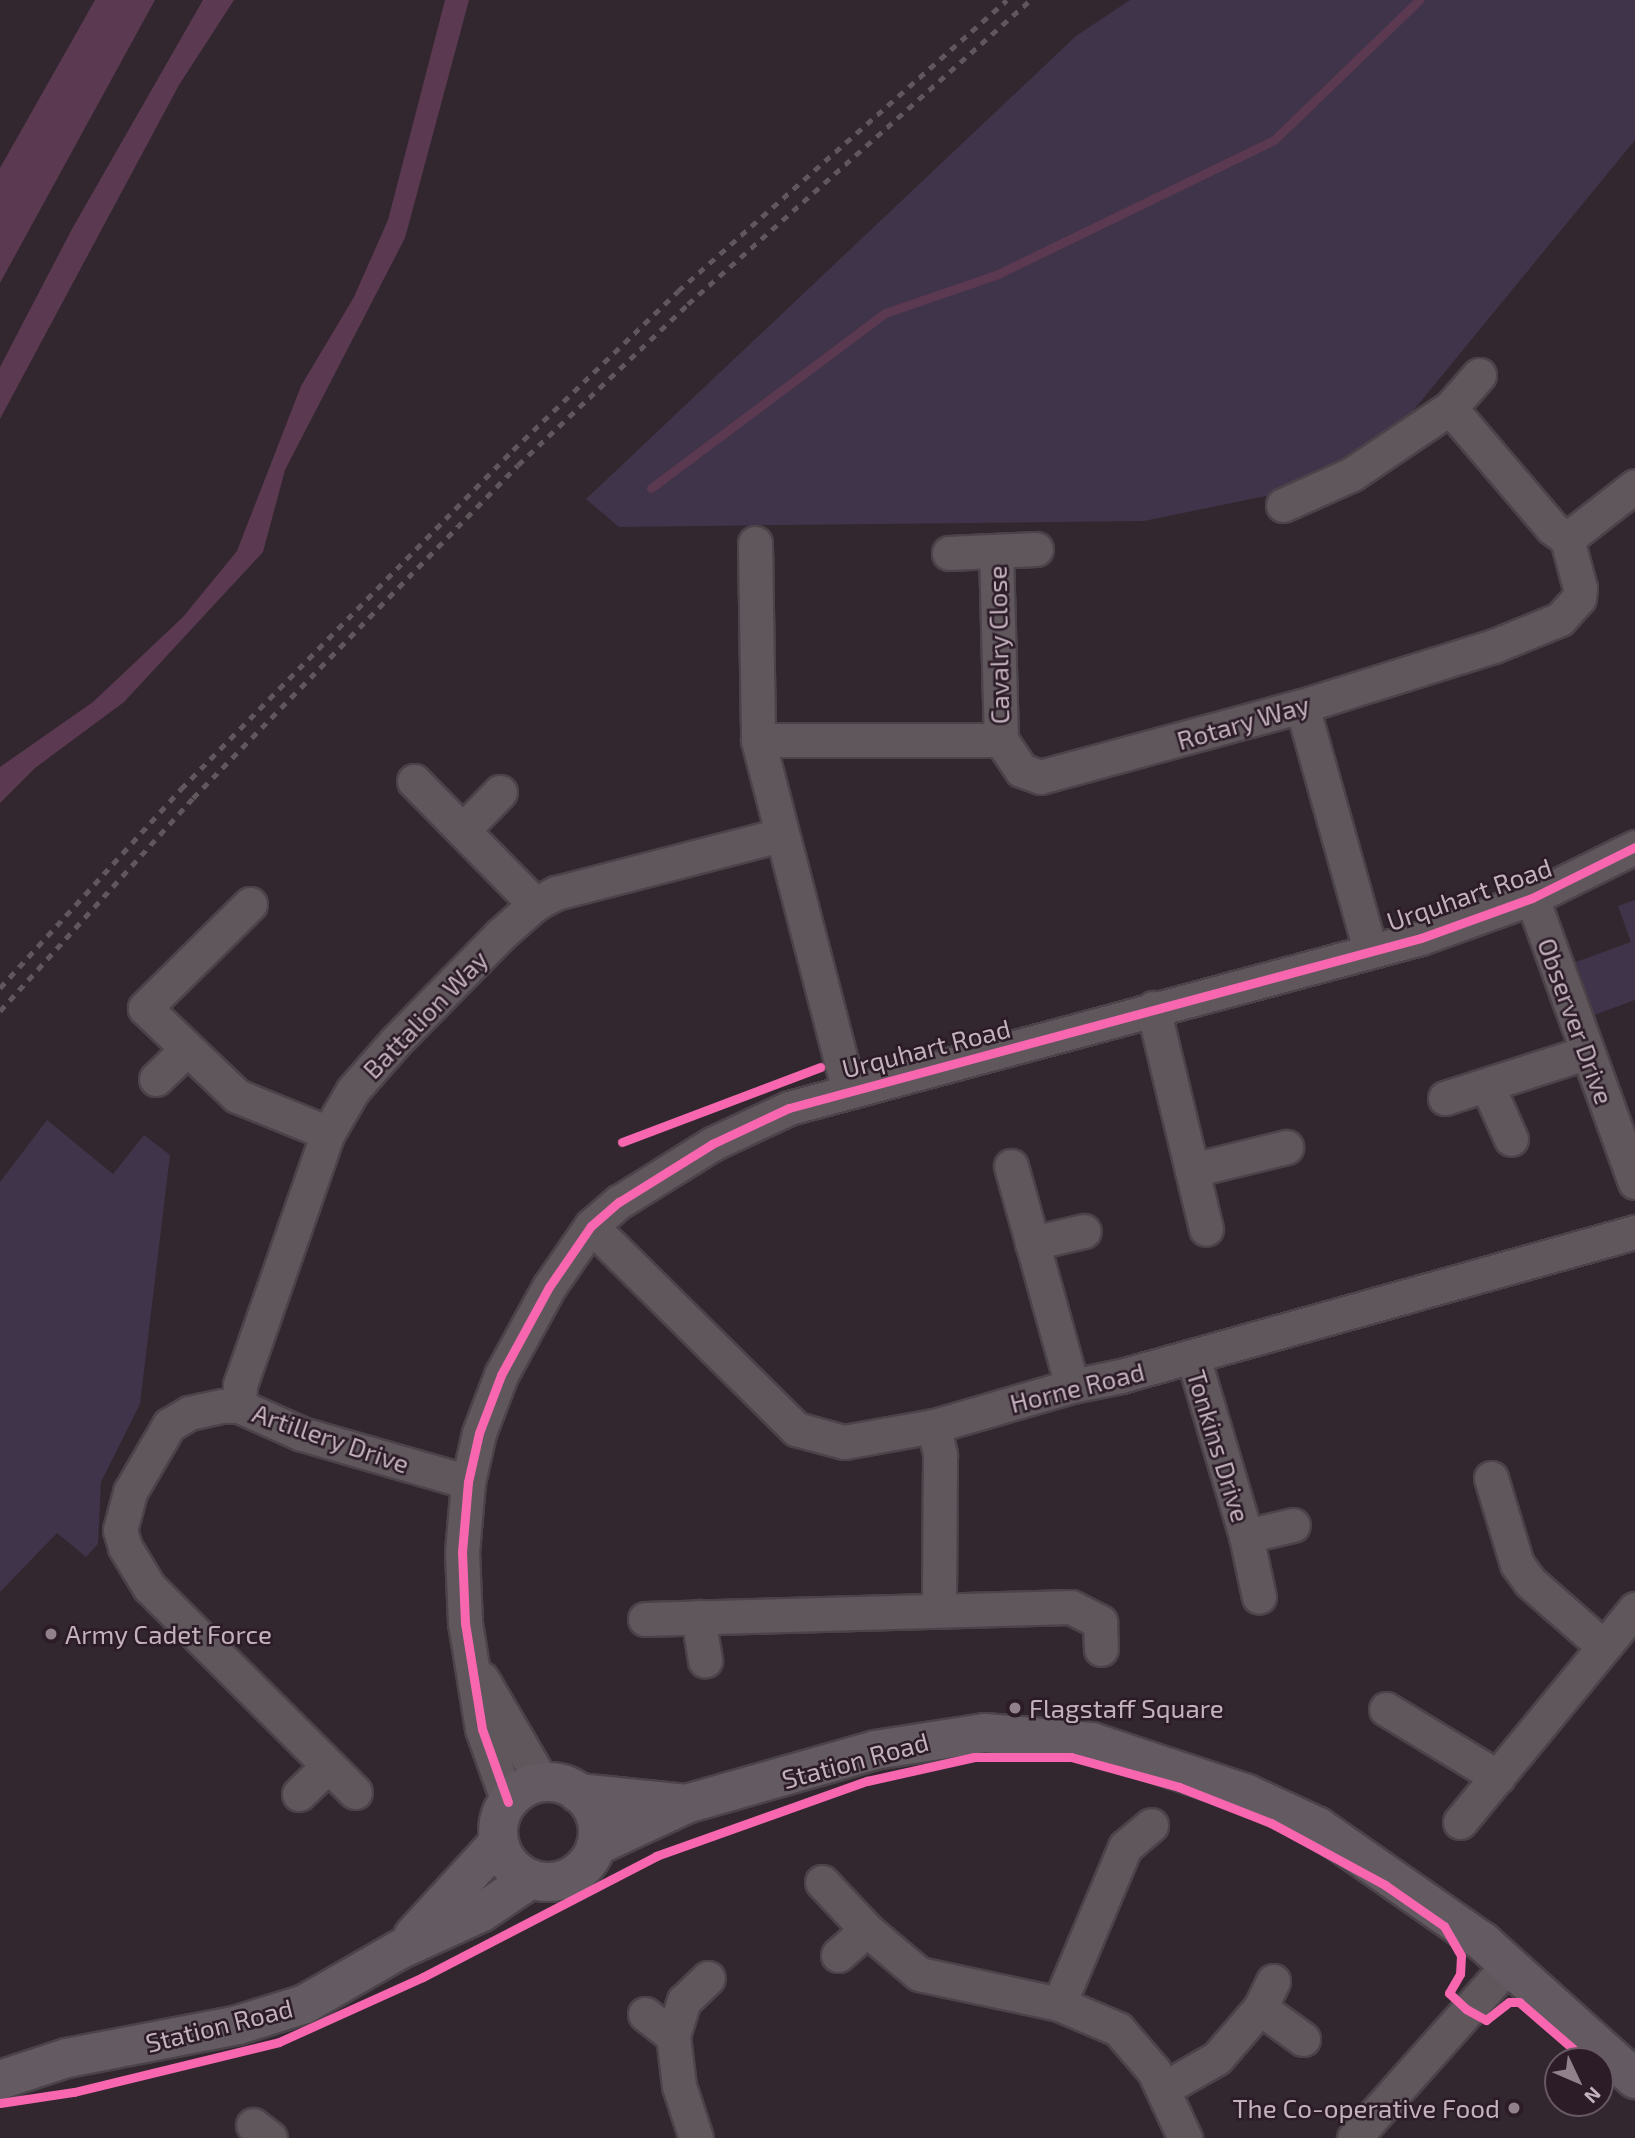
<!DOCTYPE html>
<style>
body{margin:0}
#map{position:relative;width:1635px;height:2138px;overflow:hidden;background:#32272f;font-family:"Exo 2",sans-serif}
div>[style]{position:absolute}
.green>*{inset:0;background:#3f3449}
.water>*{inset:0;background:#5a3951}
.stream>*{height:9px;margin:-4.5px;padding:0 4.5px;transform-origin:4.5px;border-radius:4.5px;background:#5a3951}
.roads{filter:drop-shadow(2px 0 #4b4349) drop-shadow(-2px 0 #4b4349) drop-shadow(0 2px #4b4349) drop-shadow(0 -2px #4b4349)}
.street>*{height:33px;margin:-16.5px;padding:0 16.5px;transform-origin:16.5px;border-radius:16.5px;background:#60575d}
.secondary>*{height:38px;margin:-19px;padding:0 19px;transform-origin:19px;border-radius:19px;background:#645b62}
.secondary>.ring{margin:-19px;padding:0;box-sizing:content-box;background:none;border:38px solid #645b62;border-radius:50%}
.rail>*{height:5px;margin-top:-2.5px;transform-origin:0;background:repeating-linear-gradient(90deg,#60575d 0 7px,transparent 0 14px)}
.cycleway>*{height:9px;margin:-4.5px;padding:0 4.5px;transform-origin:4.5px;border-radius:4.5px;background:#f766af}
.dots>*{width:19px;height:19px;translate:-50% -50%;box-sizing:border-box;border:4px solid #2c1c27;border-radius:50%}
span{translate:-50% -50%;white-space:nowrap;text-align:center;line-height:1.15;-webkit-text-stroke:5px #2c1c27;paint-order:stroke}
.street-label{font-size:26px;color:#c3b1bd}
.poi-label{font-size:26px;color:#c3b1bd}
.left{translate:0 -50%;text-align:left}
.right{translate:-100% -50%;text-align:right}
.north{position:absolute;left:1544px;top:2047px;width:70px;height:70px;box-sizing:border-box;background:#2c1c27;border:2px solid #685863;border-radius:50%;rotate:134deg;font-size:19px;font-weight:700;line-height:28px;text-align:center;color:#c3b1bd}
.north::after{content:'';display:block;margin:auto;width:24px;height:32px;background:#90818b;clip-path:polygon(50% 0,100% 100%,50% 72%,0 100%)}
</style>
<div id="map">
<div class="green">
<div style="clip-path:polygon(1130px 0,1635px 0,1635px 140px,1408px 417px,1354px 457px,1290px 491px,1144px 521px,1057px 522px,619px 527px,586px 499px,1076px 36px)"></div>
<div style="clip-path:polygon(1635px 900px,1635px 1000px,1594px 1015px,1576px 962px,1631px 942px,1618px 906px)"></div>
<div style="clip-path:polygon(47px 1120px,113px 1174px,144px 1135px,170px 1155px,140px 1404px,101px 1482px,98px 1544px,86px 1557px,57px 1533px,0 1592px,0 1182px)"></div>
</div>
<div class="water">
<div style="clip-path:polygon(95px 0,155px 0,0 283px,0 168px)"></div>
<div style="clip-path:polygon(203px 0,234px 0,179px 85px,0 419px,0 367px,72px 229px)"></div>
<div style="clip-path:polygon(445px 0,469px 0,405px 238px,285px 470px,263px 552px,124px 702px,35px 768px,0 803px,0 767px,93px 702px,183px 617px,237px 551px,301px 386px,354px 297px,388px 220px)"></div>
</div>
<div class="stream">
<div style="left:651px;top:488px;width:292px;rotate:-36.8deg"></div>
<div style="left:885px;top:313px;width:120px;rotate:-19deg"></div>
<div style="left:998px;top:274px;width:307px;rotate:-25.9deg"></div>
<div style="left:1274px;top:140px;width:202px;rotate:-44deg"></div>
</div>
<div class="roads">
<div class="street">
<div style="left:1450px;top:408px;width:157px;rotate:49.6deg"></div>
<div style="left:1552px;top:528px;width:19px;rotate:36deg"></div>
<div style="left:1283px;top:505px;width:76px;rotate:-24.2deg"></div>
<div style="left:1352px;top:474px;width:118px;rotate:-34deg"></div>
<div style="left:1450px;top:408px;width:44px;rotate:-48.7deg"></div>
<div style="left:755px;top:543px;width:197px;rotate:89.1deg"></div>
<div style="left:758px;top:740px;width:360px;rotate:75.5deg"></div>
<div style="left:996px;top:551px;width:189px;rotate:88.5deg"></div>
<div style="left:949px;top:553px;width:87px;rotate:-2.6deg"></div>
<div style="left:1302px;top:706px;width:252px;rotate:74.4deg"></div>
<div style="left:758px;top:740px;width:243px"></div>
<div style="left:1001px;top:740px;width:36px;rotate:56deg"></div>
<div style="left:1021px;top:770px;width:20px;rotate:20deg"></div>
<div style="left:1040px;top:777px;width:271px;rotate:-15.2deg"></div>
<div style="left:1302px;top:706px;width:201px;rotate:-17.4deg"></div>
<div style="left:1494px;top:646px;width:71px;rotate:-22.2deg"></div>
<div style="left:1560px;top:619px;width:28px;rotate:-48deg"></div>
<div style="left:1579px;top:598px;width:10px;rotate:-84deg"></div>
<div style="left:1580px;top:588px;width:51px;rotate:-104.9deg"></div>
<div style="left:1567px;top:539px;width:86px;rotate:-37.9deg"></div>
<div style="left:414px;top:781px;width:173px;rotate:45.5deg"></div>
<div style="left:463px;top:830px;width:53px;rotate:-45.8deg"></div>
<div style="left:1532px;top:898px;width:302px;rotate:70.1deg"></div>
<div style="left:250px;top:904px;width:148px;rotate:135.3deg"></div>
<div style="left:145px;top:1008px;width:127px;rotate:43.7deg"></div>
<div style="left:237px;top:1096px;width:98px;rotate:22.1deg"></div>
<div style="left:1153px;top:1008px;width:227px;rotate:76.5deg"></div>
<div style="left:156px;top:1079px;width:42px;rotate:-44deg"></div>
<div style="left:1487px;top:1085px;width:59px;rotate:66deg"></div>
<div style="left:1445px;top:1098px;width:150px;rotate:-17.8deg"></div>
<div style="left:1011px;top:1166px;width:228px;rotate:74.5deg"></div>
<div style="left:1192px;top:1170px;width:97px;rotate:-13.7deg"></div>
<div style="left:591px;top:1226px;width:289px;rotate:44.7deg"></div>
<div style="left:796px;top:1429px;width:50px;rotate:15.2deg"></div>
<div style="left:844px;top:1442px;width:91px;rotate:-10.1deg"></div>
<div style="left:934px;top:1426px;width:144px;rotate:-16.2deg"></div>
<div style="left:1072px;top:1386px;width:50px;rotate:-11.5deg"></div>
<div style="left:1121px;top:1376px;width:534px;rotate:-15.65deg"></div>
<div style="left:1032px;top:1243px;width:53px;rotate:-13deg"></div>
<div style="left:1193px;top:1357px;width:187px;rotate:73.5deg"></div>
<div style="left:1246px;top:1536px;width:62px;rotate:78deg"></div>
<div style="left:239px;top:1406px;width:21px;rotate:-87deg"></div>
<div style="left:240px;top:1385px;width:267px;rotate:-70.8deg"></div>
<div style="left:328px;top:1133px;width:50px;rotate:-59.8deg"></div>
<div style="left:353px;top:1090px;width:64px;rotate:-48.8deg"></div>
<div style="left:395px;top:1042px;width:150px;rotate:-45.5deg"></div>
<div style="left:500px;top:935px;width:47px;rotate:-41.5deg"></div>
<div style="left:535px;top:904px;width:24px;rotate:-28deg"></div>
<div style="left:556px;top:893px;width:232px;rotate:-14.5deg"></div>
<div style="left:934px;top:1426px;width:30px;rotate:78deg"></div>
<div style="left:940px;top:1455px;width:154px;rotate:90.4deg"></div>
<div style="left:1491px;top:1478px;width:90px;rotate:73.2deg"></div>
<div style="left:1517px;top:1564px;width:22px;rotate:54deg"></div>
<div style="left:1530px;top:1582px;width:98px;rotate:41.3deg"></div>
<div style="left:1246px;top:1536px;width:48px;rotate:-13.2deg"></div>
<div style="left:698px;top:1617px;width:44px;rotate:80.8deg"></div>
<div style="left:645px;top:1619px;width:426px;rotate:-1.6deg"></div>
<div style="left:1071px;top:1607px;width:33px;rotate:27deg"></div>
<div style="left:1100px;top:1622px;width:27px;rotate:88deg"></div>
<div style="left:482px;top:1679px;width:119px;rotate:59.8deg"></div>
<div style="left:1386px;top:1709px;width:131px;rotate:31.3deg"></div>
<div style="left:355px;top:1792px;width:291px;rotate:-135.1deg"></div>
<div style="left:149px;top:1587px;width:47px;rotate:-121deg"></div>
<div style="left:125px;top:1547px;width:18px;rotate:-106deg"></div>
<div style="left:120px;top:1530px;width:39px;rotate:-75deg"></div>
<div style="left:130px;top:1492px;width:78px;rotate:-59.8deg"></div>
<div style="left:169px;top:1425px;width:23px;rotate:-31deg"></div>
<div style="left:189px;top:1413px;width:35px;rotate:-12deg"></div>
<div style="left:223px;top:1406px;width:16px"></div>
<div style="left:239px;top:1406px;width:69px;rotate:24deg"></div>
<div style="left:302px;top:1434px;width:173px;rotate:16.1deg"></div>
<div style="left:299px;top:1794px;width:40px;rotate:-44deg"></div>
<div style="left:508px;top:1802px;width:77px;rotate:-109.6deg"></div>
<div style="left:482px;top:1729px;width:107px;rotate:-99.1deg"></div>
<div style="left:465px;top:1623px;width:71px;rotate:-92.4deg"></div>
<div style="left:462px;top:1552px;width:70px;rotate:-85.1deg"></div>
<div style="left:468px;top:1482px;width:50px;rotate:-77.3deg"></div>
<div style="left:479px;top:1433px;width:62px;rotate:-69.2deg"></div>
<div style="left:501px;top:1375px;width:100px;rotate:-61.4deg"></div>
<div style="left:549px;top:1287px;width:74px;rotate:-55.5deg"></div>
<div style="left:591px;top:1226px;width:37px;rotate:-41deg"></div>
<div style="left:619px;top:1202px;width:110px;rotate:-31.9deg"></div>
<div style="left:712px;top:1144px;width:85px;rotate:-25.1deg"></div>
<div style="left:789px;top:1108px;width:654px;rotate:-15.06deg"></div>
<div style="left:1421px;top:938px;width:118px;rotate:-19.8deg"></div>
<div style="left:1532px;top:898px;width:115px;rotate:-26.3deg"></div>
<div style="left:1460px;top:1822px;width:276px;rotate:-50.6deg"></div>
<div style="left:822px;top:1882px;width:66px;rotate:46.8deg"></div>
<div style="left:867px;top:1930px;width:68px;rotate:40.2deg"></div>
<div style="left:919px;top:1974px;width:143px;rotate:12.1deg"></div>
<div style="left:1059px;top:2004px;width:64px;rotate:23deg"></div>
<div style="left:1118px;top:2029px;width:55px;rotate:49.4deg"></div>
<div style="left:1154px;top:2071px;width:74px;rotate:65.2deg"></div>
<div style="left:838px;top:1955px;width:38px;rotate:-41deg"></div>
<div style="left:1059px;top:2004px;width:170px;rotate:-67.2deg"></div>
<div style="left:1125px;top:1847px;width:34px;rotate:-40deg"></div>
<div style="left:1260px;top:2008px;width:53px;rotate:35.8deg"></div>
<div style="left:645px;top:2014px;width:36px;rotate:38deg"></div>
<div style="left:1163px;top:2089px;width:62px;rotate:-29.9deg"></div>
<div style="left:1217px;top:2058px;width:66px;rotate:-49.3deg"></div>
<div style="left:1260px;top:2008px;width:30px;rotate:-64deg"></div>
<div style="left:253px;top:2125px;width:21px;rotate:37deg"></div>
<div style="left:696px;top:2138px;width:55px;rotate:-108.1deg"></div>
<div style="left:679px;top:2086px;width:50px;rotate:-96.8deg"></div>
<div style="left:673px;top:2036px;width:37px;rotate:-73deg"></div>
<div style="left:684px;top:2001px;width:33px;rotate:-44deg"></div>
<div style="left:1354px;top:2138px;width:233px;rotate:-48.3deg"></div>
</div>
<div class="secondary">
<div class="ring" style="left:498px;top:1782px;width:62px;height:62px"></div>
<div style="left:578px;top:1793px;width:109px;rotate:5.8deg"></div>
<div style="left:596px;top:1846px;width:99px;rotate:-25deg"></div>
<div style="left:686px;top:1804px;width:197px;rotate:-15.9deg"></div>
<div style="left:875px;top:1750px;width:111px;rotate:-8.8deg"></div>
<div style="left:985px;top:1733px;width:107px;rotate:4.8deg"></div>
<div style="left:1092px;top:1742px;width:163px;rotate:18.5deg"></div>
<div style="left:1247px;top:1794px;width:78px;rotate:24.9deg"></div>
<div style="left:1318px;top:1827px;width:201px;rotate:34.9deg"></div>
<div style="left:1483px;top:1942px;width:205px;rotate:42deg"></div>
<div style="left:413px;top:1936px;width:127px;rotate:-47.5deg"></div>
<div style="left:0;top:2080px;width:71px;rotate:-18.2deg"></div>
<div style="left:67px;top:2058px;width:174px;rotate:-10.9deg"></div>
<div style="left:238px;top:2025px;width:70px;rotate:-17.4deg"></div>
<div style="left:305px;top:2004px;width:108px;rotate:-29.9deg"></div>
<div style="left:399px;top:1950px;width:91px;rotate:-24.6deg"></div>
<div style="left:482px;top:1912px;width:59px;rotate:-34deg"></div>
</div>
</div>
<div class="rail">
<div style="left:0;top:988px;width:269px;rotate:-47.7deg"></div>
<div style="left:181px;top:789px;width:474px;rotate:-45.6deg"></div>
<div style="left:513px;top:450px;width:229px;rotate:-43.9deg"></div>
<div style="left:678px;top:291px;width:439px;rotate:-41.5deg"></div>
<div style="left:0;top:1011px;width:287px;rotate:-47.8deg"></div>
<div style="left:193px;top:798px;width:465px;rotate:-45.7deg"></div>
<div style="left:518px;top:465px;width:234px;rotate:-43.4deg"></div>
<div style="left:688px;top:304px;width:458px;rotate:-41.6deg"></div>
</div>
<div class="cycleway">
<div style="left:622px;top:1142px;width:212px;rotate:-20.7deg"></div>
<div style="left:508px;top:1802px;width:77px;rotate:-109.6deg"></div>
<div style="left:482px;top:1729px;width:107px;rotate:-99.1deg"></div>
<div style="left:465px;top:1623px;width:71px;rotate:-92.4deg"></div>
<div style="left:462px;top:1552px;width:70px;rotate:-85.1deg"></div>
<div style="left:468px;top:1482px;width:50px;rotate:-77.3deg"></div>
<div style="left:479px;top:1433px;width:62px;rotate:-69.2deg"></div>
<div style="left:501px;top:1375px;width:100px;rotate:-61.4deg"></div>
<div style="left:549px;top:1287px;width:74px;rotate:-55.5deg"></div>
<div style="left:591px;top:1226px;width:37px;rotate:-41deg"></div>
<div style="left:619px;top:1202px;width:110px;rotate:-31.9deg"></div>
<div style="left:712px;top:1144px;width:85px;rotate:-25.1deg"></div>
<div style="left:789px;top:1108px;width:654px;rotate:-15.06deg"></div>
<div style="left:1421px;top:938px;width:118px;rotate:-19.8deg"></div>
<div style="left:1532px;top:898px;width:115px;rotate:-26.3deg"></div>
<div style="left:0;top:2103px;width:75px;rotate:-8.5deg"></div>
<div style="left:74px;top:2092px;width:211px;rotate:-13.7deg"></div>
<div style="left:279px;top:2042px;width:158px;rotate:-24.3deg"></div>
<div style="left:423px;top:1977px;width:263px;rotate:-27.4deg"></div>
<div style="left:656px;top:1856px;width:224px;rotate:-19.6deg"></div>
<div style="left:867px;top:1781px;width:110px;rotate:-12.6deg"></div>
<div style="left:974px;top:1757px;width:97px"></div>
<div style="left:1071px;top:1757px;width:112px;rotate:15.5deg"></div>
<div style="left:1179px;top:1787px;width:99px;rotate:21.4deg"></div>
<div style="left:1271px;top:1823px;width:130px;rotate:28.5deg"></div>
<div style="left:1385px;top:1885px;width:72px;rotate:34.8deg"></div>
<div style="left:1444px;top:1926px;width:34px;rotate:60deg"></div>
<div style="left:1461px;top:1956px;width:18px;rotate:93deg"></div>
<div style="left:1460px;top:1974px;width:22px;rotate:120deg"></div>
<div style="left:1449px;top:1993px;width:23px;rotate:43deg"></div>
<div style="left:1466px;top:2009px;width:23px;rotate:29deg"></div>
<div style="left:1486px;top:2020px;width:29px;rotate:-38deg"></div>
<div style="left:1509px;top:2002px;width:10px"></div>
<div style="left:1519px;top:2002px;width:90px;rotate:40.9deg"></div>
</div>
<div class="dots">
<div style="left:51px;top:1634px;background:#90818b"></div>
<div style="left:1015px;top:1708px;background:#90818b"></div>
<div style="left:1514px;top:2108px;background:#90818b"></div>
</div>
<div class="street-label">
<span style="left:998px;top:645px;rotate:-91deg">Cavalry Close</span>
<span style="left:1243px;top:722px;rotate:-16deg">Rotary Way</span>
<span style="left:1469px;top:894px;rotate:-19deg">Urquhart Road</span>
<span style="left:425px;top:1014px;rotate:-46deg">Battalion Way</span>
<span style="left:1576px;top:1021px;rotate:70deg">Observer Drive</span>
<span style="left:926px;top:1048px;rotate:-14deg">Urquhart Road</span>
<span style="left:1077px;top:1387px;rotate:-14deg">Horne Road</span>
<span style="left:331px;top:1438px;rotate:19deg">Artillery Drive</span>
<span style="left:1219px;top:1446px;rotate:73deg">Tonkins Drive</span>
<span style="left:855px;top:1760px;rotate:-15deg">Station Road</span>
<span style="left:219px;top:2025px;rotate:-14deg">Station Road</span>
</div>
<div class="poi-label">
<span class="left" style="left:65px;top:1634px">Army Cadet Force</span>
<span class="left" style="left:1029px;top:1708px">Flagstaff Square</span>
<span class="right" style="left:1500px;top:2108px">The Co-operative Food</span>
</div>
<div class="north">N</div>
</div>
